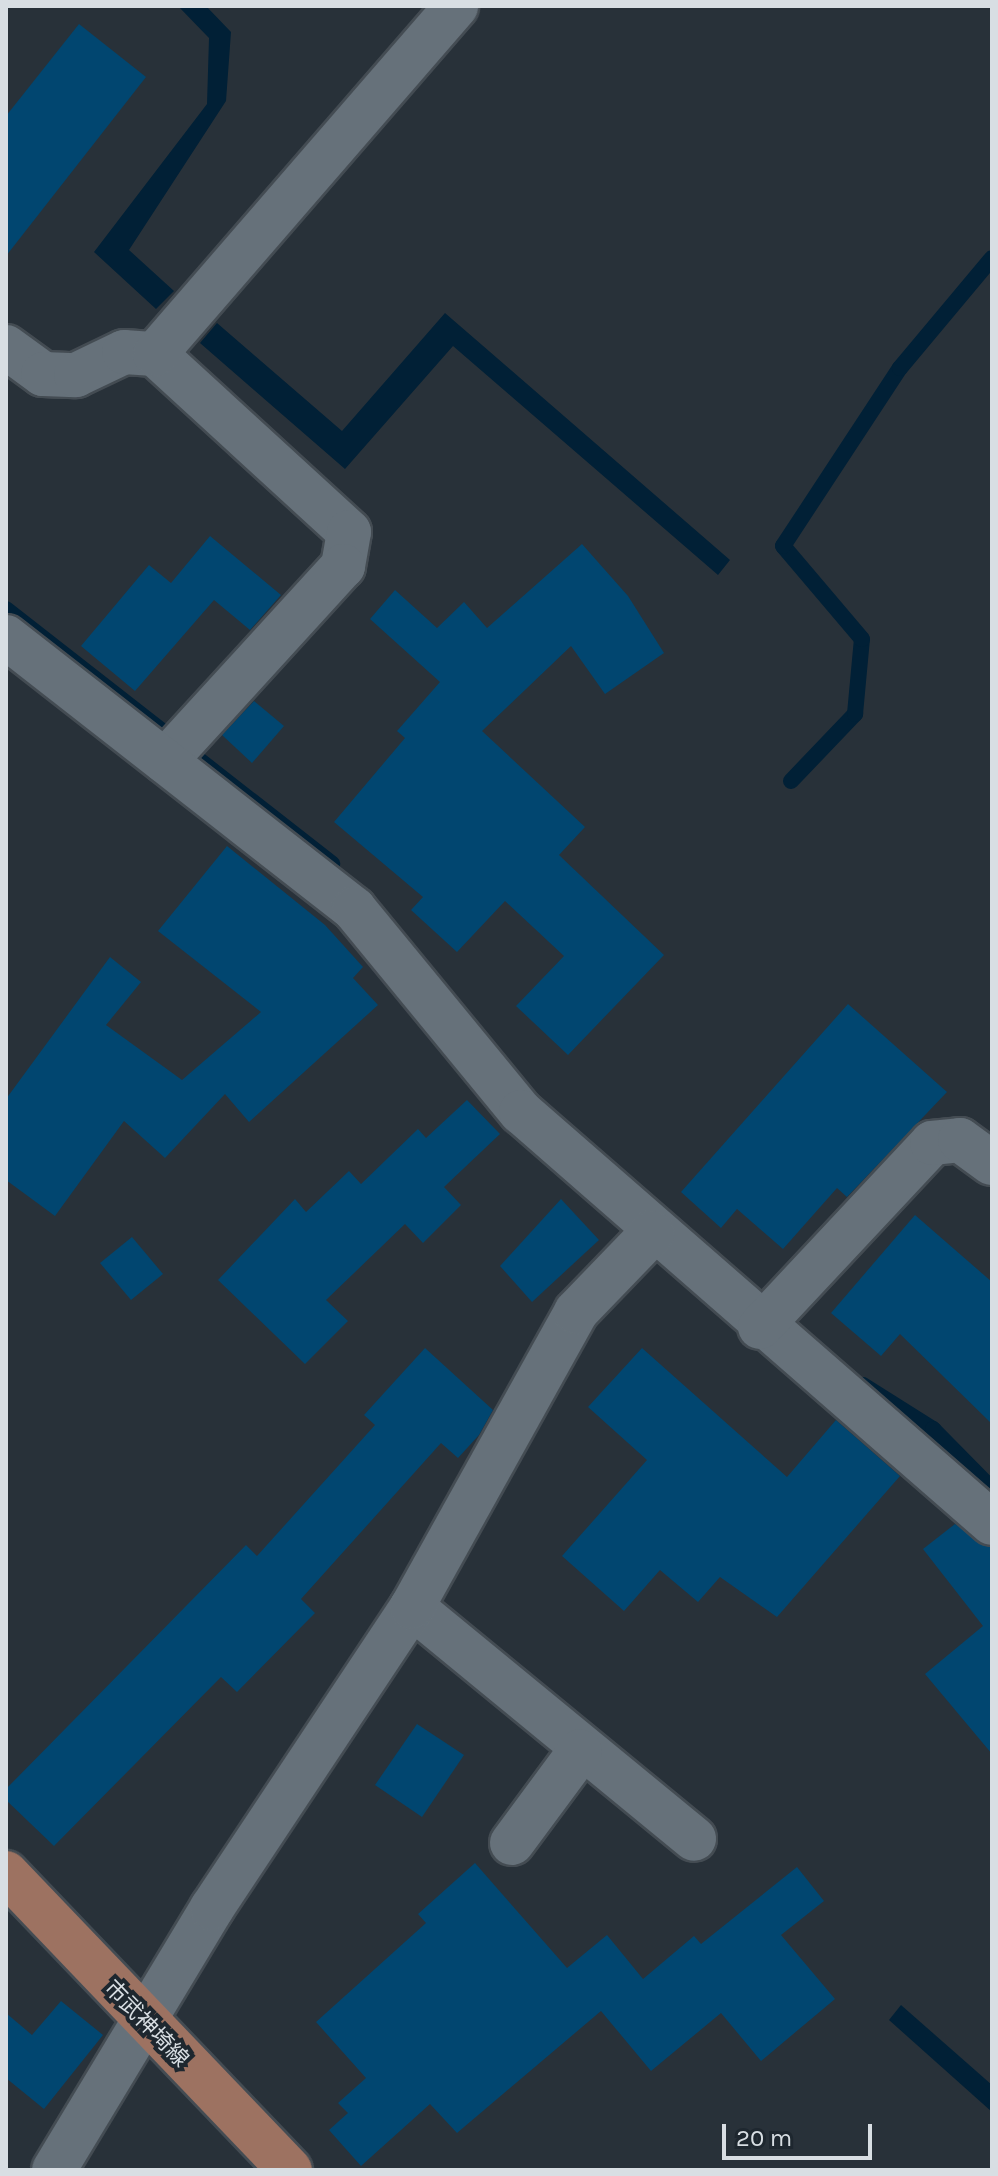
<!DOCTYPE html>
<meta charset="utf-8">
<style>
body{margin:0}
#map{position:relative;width:998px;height:2176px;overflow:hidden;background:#283139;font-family:Karla,"Noto Sans JP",sans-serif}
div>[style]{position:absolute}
.water>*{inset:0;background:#012036}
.stream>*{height:16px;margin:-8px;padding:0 8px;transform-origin:8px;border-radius:8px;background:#012036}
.building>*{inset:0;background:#014670}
.roads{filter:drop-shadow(2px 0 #444c53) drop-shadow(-2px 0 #444c53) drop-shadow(0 2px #444c53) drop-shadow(0 -2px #444c53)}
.minor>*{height:44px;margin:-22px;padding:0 22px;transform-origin:22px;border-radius:22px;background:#66717a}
.major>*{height:44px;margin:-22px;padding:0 22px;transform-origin:22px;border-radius:22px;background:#9d7261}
span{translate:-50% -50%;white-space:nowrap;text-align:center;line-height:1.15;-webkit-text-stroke:8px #1e272f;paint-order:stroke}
.street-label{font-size:22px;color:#d8dee3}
.frame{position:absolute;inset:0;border:8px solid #d8dee3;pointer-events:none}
.scale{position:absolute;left:722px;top:2124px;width:150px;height:36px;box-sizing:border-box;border:4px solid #d8dee3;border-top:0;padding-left:10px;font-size:24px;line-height:28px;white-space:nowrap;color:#d8dee3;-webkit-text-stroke:6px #1e272f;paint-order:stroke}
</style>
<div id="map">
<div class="water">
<div style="clip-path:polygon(178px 6px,206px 6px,231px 32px,226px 101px,129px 250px,174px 291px,156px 309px,94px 252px,207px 104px,209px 38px)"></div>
<div style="clip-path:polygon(445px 313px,730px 560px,718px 575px,453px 346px,345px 469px,200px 343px,217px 323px,342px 431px)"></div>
<div style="clip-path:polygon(901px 2005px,992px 2085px,992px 2112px,889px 2020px)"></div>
</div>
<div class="stream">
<div style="left:6px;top:609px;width:414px;rotate:38deg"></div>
<div style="left:791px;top:781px;width:93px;rotate:-46.3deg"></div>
<div style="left:855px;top:714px;width:75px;rotate:-84.7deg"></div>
<div style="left:862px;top:639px;width:122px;rotate:-130.3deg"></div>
<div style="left:783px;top:546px;width:213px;rotate:-56.7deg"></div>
<div style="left:900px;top:368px;width:143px;rotate:-50.1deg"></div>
<div style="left:863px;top:1385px;width:83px;rotate:32.2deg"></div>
<div style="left:933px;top:1429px;width:84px;rotate:45.5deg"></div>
</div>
<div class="building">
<div style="clip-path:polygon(79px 24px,146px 77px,6px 256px,6px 116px)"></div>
<div style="clip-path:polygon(210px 536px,281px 595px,250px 630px,214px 600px,135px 691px,81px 646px,149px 565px,171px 583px)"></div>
<div style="clip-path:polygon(582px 544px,628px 596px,664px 653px,605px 694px,571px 646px,482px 731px,585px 827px,559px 855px,664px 955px,568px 1055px,516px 1006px,564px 956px,505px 901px,457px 952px,411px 910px,423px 897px,334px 822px,405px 738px,397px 731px,440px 682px,370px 619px,395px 590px,437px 628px,464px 602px,487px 628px)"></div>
<div style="clip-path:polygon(254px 701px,284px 726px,252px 763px,222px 735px)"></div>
<div style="clip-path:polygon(227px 846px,325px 925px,363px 967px,353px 978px,378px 1005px,249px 1122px,225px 1094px,165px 1158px,124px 1121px,55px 1216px,6px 1180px,6px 1099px,110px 957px,141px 982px,106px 1025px,182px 1080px,261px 1012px,158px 931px)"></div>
<div style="clip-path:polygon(848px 1004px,947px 1092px,847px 1197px,837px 1188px,783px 1249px,737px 1209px,721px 1228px,681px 1192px)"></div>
<div style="clip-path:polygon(467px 1100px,500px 1134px,444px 1187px,461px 1205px,423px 1243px,405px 1224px,326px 1300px,348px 1321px,305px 1364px,218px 1280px,295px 1199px,306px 1212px,349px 1171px,361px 1184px,418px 1129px,426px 1138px)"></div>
<div style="clip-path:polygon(561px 1199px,599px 1240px,532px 1302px,500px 1266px)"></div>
<div style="clip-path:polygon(915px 1215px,992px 1282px,992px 1424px,900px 1334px,881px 1356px,831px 1313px)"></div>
<div style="clip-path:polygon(132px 1237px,163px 1274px,131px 1300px,100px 1263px)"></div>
<div style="clip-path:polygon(425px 1348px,493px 1410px,479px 1435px,458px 1458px,441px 1443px,301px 1599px,315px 1613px,237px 1692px,221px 1677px,54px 1846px,6px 1800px,6px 1789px,246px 1545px,257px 1556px,375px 1425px,364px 1415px)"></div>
<div style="clip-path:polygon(642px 1348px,787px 1477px,836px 1420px,900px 1476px,777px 1617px,720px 1577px,698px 1602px,660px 1570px,624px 1611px,562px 1556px,647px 1460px,588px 1407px)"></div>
<div style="clip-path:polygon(955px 1524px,992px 1547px,992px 1754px,925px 1674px,983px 1626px,923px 1549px)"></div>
<div style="clip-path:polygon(417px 1724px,464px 1755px,422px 1817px,375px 1785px)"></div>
<div style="clip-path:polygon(475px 1863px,567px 1968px,607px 1935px,643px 1979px,694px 1936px,701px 1944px,797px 1867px,824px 1901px,781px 1935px,835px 1999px,761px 2061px,721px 2013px,651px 2071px,601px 2011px,457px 2133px,430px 2104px,361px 2166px,329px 2130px,348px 2113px,338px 2103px,366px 2078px,316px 2022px,426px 1923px,418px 1914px)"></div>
<div style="clip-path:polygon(61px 2001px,103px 2035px,44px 2109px,6px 2078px,6px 2013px,32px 2035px)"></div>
</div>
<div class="roads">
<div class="minor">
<div style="left:6px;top:347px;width:46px;rotate:36.1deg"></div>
<div style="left:43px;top:374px;width:33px;rotate:2deg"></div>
<div style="left:76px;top:375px;width:53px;rotate:-25.6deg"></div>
<div style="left:124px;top:352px;width:31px;rotate:4deg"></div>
<div style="left:155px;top:354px;width:263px;rotate:42.5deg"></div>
<div style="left:349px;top:532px;width:35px;rotate:100deg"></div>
<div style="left:343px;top:566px;width:264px;rotate:132.4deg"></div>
<div style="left:155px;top:354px;width:460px;rotate:-49.1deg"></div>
<div style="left:6px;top:637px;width:442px;rotate:38deg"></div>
<div style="left:354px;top:909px;width:263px;rotate:50.6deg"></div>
<div style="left:521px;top:1112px;width:625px;rotate:41.11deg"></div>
<div style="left:760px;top:1327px;width:252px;rotate:-46.9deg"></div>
<div style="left:932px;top:1143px;width:28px;rotate:-6deg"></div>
<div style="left:960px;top:1140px;width:39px;rotate:36deg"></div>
<div style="left:412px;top:1607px;width:365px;rotate:39.4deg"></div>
<div style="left:512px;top:1843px;width:114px;rotate:-53.5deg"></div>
<div style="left:54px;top:2170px;width:306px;rotate:-58.9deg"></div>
<div style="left:212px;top:1908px;width:361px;rotate:-56.4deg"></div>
<div style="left:412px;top:1607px;width:338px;rotate:-60.9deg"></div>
<div style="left:576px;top:1312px;width:110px;rotate:-46.1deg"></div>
</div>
<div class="major">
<div style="left:6px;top:1873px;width:411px;rotate:46.3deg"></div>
</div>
</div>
<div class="street-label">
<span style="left:146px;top:2024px;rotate:46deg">市武神埼線</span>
</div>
<div class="frame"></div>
<div class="scale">20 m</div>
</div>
